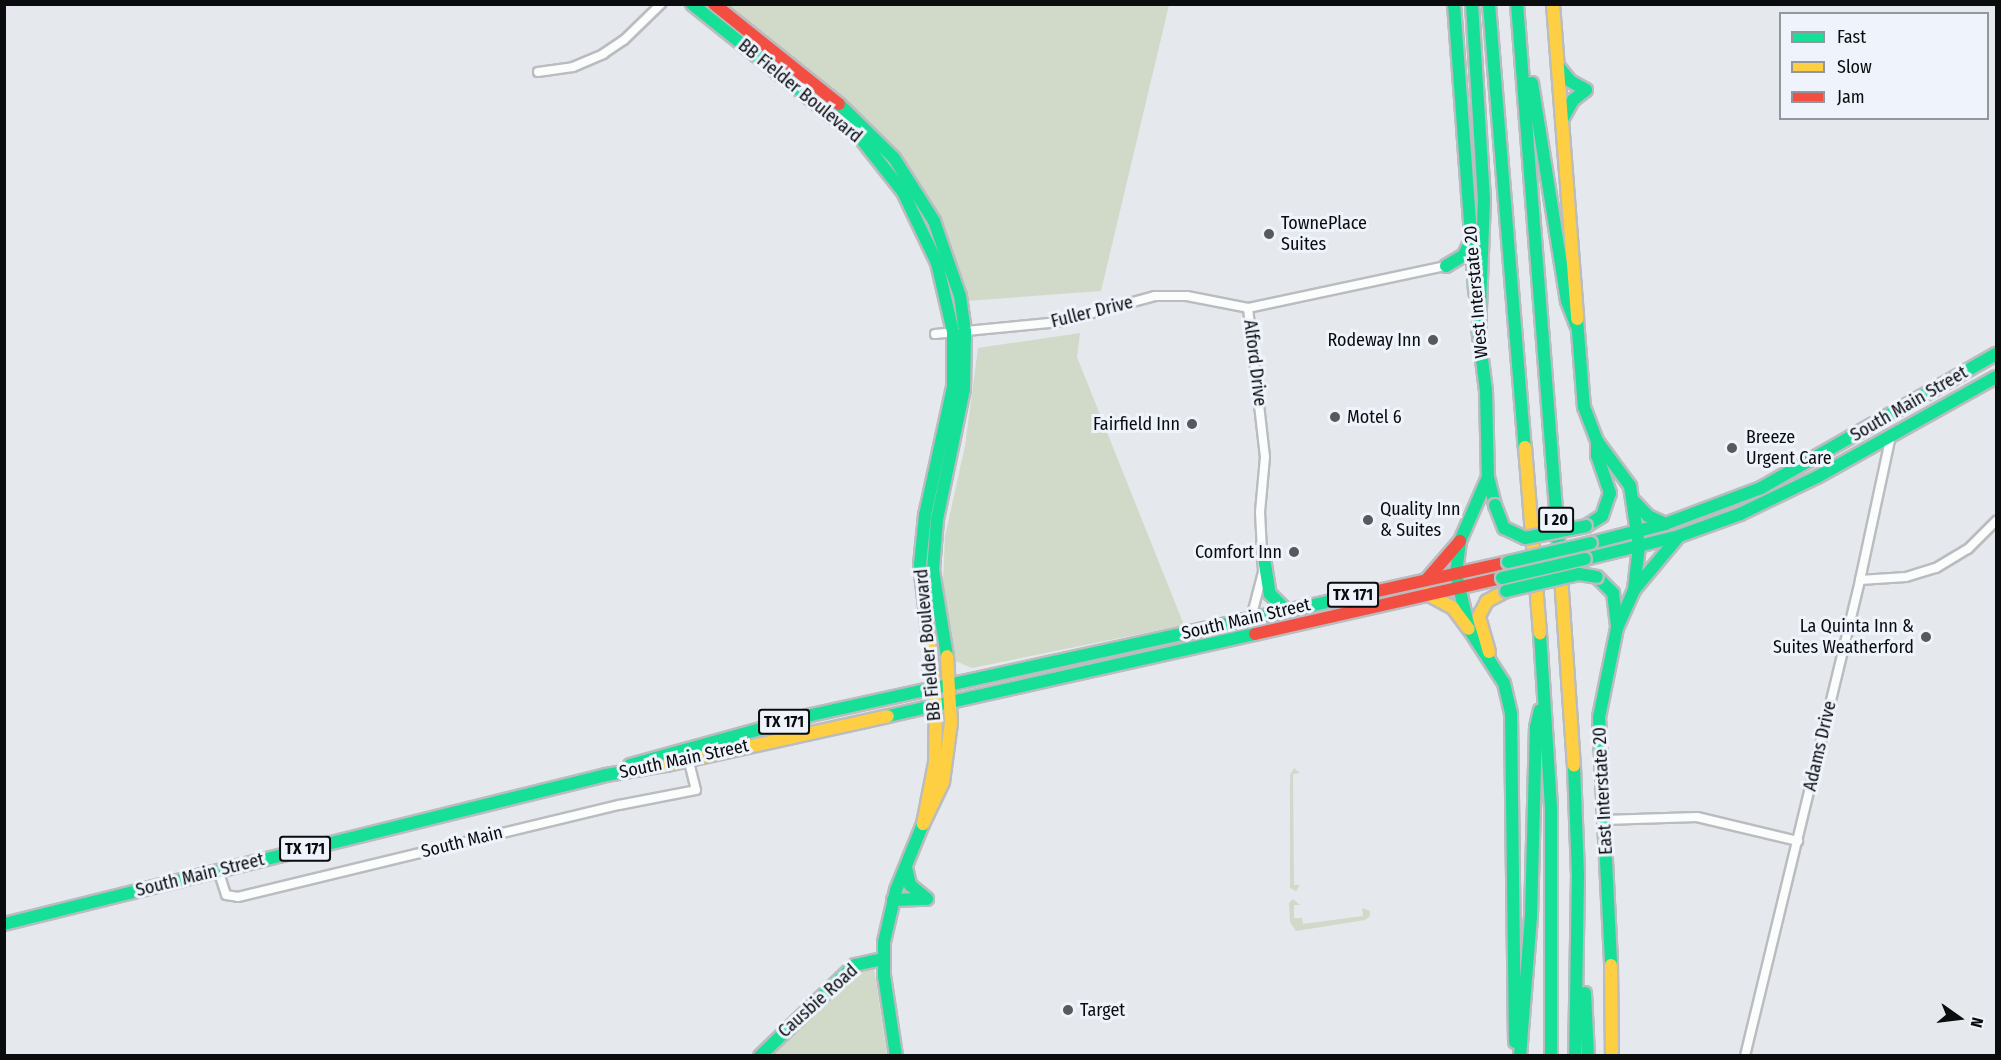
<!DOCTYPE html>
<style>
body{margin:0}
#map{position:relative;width:2001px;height:1060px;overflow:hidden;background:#e5e8ec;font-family:"Fira Sans Condensed",sans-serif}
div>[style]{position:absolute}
.green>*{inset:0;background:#d1dac8}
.roads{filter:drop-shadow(2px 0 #babcbf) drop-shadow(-2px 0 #babcbf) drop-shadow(0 2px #babcbf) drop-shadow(0 -2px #babcbf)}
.street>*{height:8px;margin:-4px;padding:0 4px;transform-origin:4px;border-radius:4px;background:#fbfcfc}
.fast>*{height:12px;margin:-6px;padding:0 6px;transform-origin:6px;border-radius:6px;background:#16e098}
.slow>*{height:12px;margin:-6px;padding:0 6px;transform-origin:6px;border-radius:6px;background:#ffcf43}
.jam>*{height:12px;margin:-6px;padding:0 6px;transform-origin:6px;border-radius:6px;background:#f24e42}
.bridges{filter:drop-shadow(2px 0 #babcbf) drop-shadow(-2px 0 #babcbf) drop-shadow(0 2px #babcbf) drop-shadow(0 -2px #babcbf)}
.fast-bridge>*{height:12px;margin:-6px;padding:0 6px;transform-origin:6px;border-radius:6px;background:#16e098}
.dots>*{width:16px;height:16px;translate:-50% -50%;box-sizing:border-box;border:3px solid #eff4fc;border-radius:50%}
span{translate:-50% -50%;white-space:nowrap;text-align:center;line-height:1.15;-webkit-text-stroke:6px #eff4fc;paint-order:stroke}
.shield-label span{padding:2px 4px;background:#eff4fc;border:2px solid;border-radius:4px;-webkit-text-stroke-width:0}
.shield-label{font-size:16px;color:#0a0c0e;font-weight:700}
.street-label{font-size:18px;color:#0a0c0e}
.poi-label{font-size:18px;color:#0a0c0e}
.left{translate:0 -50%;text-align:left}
.right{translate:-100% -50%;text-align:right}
.frame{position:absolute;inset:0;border:6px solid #0a0c0e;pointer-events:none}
.legend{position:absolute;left:1779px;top:12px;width:210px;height:108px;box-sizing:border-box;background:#eff4fc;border:2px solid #93979d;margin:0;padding:8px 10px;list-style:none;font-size:18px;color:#0a0c0e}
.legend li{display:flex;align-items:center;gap:12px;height:30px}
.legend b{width:30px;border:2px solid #93979d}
.north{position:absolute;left:1929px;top:988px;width:60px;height:60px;-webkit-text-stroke:4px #eff4fc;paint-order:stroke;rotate:104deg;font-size:16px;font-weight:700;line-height:24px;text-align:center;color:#0a0c0e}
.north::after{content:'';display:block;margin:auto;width:21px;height:27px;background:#0a0c0e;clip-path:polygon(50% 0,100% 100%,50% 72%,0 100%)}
</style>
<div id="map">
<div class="green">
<div style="clip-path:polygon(721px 5px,1169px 5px,1101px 291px,966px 301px,944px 234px,900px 158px)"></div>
<div style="clip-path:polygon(1080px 333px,1077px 357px,1184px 625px,972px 668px,955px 661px,943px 582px,945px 536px,965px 446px,978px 348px)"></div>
<div style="clip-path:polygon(1294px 768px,1300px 773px,1293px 774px,1294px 885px,1300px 885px,1296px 891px,1290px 888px,1290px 775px)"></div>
<div style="clip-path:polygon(1293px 899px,1300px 905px,1294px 905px,1294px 918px,1302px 918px,1303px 924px,1363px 916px,1362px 908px,1370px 911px,1370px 916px,1365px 920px,1296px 931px,1290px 922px,1289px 903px)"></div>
<div style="clip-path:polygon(874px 968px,887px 1055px,772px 1056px,854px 970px)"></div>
</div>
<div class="roads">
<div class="street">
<div style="left:538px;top:72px;width:35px;rotate:-8deg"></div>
<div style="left:573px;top:67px;width:33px;rotate:-23deg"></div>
<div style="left:603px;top:54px;width:25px;rotate:-34deg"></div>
<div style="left:624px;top:40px;width:52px;rotate:-44.2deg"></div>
<div style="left:1248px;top:308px;width:150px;rotate:83.5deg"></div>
<div style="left:1265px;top:457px;width:55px;rotate:95.2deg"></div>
<div style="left:1260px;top:512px;width:60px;rotate:87.1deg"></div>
<div style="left:1263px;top:572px;width:48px;rotate:104.6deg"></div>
<div style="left:935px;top:334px;width:125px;rotate:-5.5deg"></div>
<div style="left:1059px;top:322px;width:99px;rotate:-15.2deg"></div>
<div style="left:1155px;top:296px;width:32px"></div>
<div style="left:1187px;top:296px;width:62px;rotate:11.1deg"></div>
<div style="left:1248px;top:308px;width:202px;rotate:-12deg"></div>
<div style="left:1860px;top:580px;width:46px;rotate:-3.7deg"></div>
<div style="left:1906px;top:577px;width:31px;rotate:-17deg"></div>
<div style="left:1936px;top:568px;width:37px;rotate:-31deg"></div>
<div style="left:1968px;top:549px;width:40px;rotate:-45deg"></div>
<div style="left:1604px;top:820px;width:93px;rotate:-1.8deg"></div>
<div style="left:1697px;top:817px;width:104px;rotate:13.4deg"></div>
<div style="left:218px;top:870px;width:26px;rotate:72deg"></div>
<div style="left:226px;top:895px;width:12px;rotate:9deg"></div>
<div style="left:238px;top:897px;width:392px;rotate:-13.6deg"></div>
<div style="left:619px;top:805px;width:78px;rotate:-11deg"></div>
<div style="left:696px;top:790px;width:30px;rotate:-104deg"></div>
<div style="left:1745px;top:1056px;width:490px;rotate:-76.4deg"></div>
<div style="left:1860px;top:580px;width:147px;rotate:-77.9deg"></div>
</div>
<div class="fast">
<div style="left:692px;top:4px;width:218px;rotate:38.7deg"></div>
<div style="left:862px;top:140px;width:66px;rotate:51.7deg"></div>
<div style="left:903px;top:192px;width:79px;rotate:64.4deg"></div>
<div style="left:937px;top:263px;width:71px;rotate:76.9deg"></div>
<div style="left:953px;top:332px;width:55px;rotate:90deg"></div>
<div style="left:953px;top:387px;width:131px;rotate:102.3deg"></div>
<div style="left:925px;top:515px;width:50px;rotate:95.7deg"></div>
<div style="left:920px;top:565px;width:50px;rotate:83.2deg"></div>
<div style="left:1454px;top:4px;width:289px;rotate:85.8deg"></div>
<div style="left:1472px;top:4px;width:195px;rotate:86.5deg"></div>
<div style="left:1484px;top:199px;width:135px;rotate:92.1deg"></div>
<div style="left:1489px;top:4px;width:444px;rotate:85.4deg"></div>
<div style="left:1517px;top:4px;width:560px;rotate:85.59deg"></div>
<div style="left:1558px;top:66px;width:19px;rotate:51deg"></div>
<div style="left:1570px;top:81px;width:18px;rotate:29deg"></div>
<div style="left:1586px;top:90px;width:16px;rotate:142deg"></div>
<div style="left:1573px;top:100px;width:23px;rotate:119deg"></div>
<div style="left:1532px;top:83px;width:221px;rotate:80.9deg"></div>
<div style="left:1567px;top:301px;width:26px;rotate:69deg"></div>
<div style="left:839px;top:104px;width:77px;rotate:44.5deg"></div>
<div style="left:894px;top:158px;width:75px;rotate:57.6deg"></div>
<div style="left:934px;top:221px;width:79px;rotate:70.9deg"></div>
<div style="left:960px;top:296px;width:36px;rotate:82deg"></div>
<div style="left:965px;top:332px;width:57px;rotate:91deg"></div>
<div style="left:964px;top:389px;width:133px;rotate:101.7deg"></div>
<div style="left:937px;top:519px;width:51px;rotate:94.5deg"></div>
<div style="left:933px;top:570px;width:87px;rotate:80.8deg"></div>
<div style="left:1446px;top:266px;width:21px;rotate:-31deg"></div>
<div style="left:1464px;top:255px;width:14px;rotate:-65deg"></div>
<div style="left:1577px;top:319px;width:88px;rotate:85.5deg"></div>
<div style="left:1584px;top:407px;width:36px;rotate:69deg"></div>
<div style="left:1597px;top:441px;width:56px;rotate:53.7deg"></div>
<div style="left:1630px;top:486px;width:61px;rotate:81.5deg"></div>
<div style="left:1639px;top:546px;width:44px;rotate:96.5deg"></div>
<div style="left:1634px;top:590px;width:42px;rotate:114.1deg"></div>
<div style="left:1617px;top:628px;width:91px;rotate:101.4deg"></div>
<div style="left:1599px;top:717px;width:248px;rotate:87.2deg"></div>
<div style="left:1478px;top:327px;width:64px;rotate:82.9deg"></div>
<div style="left:1486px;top:391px;width:86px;rotate:88.7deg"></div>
<div style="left:1488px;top:477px;width:70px;rotate:113.6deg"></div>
<div style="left:1460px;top:541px;width:33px;rotate:97deg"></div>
<div style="left:1456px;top:574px;width:57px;rotate:76.7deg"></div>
<div style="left:1469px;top:629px;width:64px;rotate:57.1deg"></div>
<div style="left:1504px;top:683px;width:32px;rotate:77deg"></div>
<div style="left:1511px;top:714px;width:328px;rotate:89.3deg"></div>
<div style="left:1488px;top:477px;width:29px;rotate:76deg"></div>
<div style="left:1635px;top:502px;width:19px;rotate:47deg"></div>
<div style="left:1648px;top:516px;width:19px;rotate:25deg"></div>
<div style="left:1586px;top:526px;width:19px;rotate:-32deg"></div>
<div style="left:1602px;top:516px;width:24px;rotate:-71deg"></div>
<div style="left:1610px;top:493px;width:39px;rotate:-109deg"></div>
<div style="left:1597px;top:456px;width:15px;rotate:-90deg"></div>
<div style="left:1591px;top:543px;width:76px;rotate:-14.4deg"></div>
<div style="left:1665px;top:524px;width:103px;rotate:-20.6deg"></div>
<div style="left:1761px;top:488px;width:271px;rotate:-29.7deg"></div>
<div style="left:1264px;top:558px;width:36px;rotate:81deg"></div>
<div style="left:1270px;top:594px;width:23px;rotate:45deg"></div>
<div style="left:1286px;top:610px;width:4px;rotate:135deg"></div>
<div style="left:1585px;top:559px;width:97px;rotate:-13.7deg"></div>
<div style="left:1679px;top:536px;width:65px;rotate:-19.8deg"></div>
<div style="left:1740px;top:514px;width:85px;rotate:-25.7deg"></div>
<div style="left:1817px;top:477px;width:205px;rotate:-29.2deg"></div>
<div style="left:1597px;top:577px;width:23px;rotate:45deg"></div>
<div style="left:1613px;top:593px;width:34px;rotate:83deg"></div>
<div style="left:1634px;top:590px;width:70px;rotate:-50.2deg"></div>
<div style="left:1540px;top:633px;width:174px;rotate:86.4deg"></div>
<div style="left:1551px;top:807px;width:249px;rotate:90deg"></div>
<div style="left:888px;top:716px;width:376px;rotate:-12.6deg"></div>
<div style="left:630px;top:765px;width:188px;rotate:-15.4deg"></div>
<div style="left:811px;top:715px;width:548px;rotate:-12.34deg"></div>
<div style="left:1574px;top:766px;width:109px;rotate:87.9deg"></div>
<div style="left:1578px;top:875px;width:181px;rotate:90.9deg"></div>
<div style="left:906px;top:867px;width:18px;rotate:77deg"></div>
<div style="left:910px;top:885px;width:22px;rotate:39deg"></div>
<div style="left:893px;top:900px;width:33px;rotate:-2deg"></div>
<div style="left:4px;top:924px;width:620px;rotate:-13.9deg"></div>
<div style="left:606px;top:775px;width:61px;rotate:-9.5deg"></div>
<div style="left:1585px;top:993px;width:63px;rotate:87.3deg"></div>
<div style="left:760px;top:1056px;width:132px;rotate:-43.8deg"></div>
<div style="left:855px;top:965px;width:29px;rotate:-12deg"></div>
<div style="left:896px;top:1056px;width:81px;rotate:-98.5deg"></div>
<div style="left:884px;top:976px;width:34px;rotate:-90deg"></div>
<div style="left:884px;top:942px;width:53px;rotate:-77deg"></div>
<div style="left:896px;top:890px;width:71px;rotate:-67.8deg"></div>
<div style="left:1520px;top:1056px;width:139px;rotate:-85.5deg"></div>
<div style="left:1531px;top:917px;width:190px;rotate:-88.5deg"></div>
<div style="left:1536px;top:727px;width:17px;rotate:-77deg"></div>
</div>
<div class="slow">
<div style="left:1553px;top:4px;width:316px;rotate:85.6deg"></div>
<div style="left:1525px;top:447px;width:187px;rotate:85.4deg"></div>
<div style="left:1560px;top:562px;width:204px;rotate:86.1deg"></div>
<div style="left:1427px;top:594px;width:30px;rotate:28deg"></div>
<div style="left:1453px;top:608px;width:26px;rotate:53deg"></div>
<div style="left:926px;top:615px;width:89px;rotate:83.5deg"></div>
<div style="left:936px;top:703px;width:60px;rotate:91deg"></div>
<div style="left:935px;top:763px;width:62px;rotate:101.1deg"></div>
<div style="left:923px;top:824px;width:47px;rotate:-64.5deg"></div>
<div style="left:943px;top:782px;width:60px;rotate:-82.3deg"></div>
<div style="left:951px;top:723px;width:67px;rotate:-93.4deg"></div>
<div style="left:1489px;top:652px;width:37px;rotate:-106deg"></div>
<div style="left:1479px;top:616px;width:17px;rotate:-62deg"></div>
<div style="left:1487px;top:601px;width:21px;rotate:-28deg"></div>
<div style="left:666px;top:765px;width:227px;rotate:-12.4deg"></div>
<div style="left:1611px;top:965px;width:91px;rotate:89.4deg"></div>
</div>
<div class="jam">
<div style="left:714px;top:4px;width:160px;rotate:38.7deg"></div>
<div style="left:1428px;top:578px;width:49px;rotate:-49.1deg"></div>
<div style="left:1346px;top:598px;width:166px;rotate:-12.5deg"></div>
<div style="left:1255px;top:634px;width:253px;rotate:-12.8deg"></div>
</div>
</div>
<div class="bridges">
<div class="fast-bridge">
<div style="left:1495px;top:505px;width:25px;rotate:69deg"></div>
<div style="left:1504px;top:528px;width:23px;rotate:25deg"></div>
<div style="left:1525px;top:538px;width:62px;rotate:-11.1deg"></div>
<div style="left:1508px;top:562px;width:85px;rotate:-12.9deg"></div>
<div style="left:1502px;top:578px;width:85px;rotate:-12.9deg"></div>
<div style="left:1506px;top:591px;width:75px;rotate:-13.1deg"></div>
<div style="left:1579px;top:574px;width:18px;rotate:9deg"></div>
</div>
</div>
<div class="dots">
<div style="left:1269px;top:234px;background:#57595c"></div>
<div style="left:1433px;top:340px;background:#57595c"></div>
<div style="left:1335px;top:417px;background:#57595c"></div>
<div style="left:1192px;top:424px;background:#57595c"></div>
<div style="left:1732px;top:448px;background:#57595c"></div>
<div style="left:1368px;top:520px;background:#57595c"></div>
<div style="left:1294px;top:552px;background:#57595c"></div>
<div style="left:1926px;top:637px;background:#57595c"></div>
<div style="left:1068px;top:1010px;background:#57595c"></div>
</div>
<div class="shield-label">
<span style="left:1556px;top:520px">I 20</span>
<span style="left:1353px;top:595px">TX 171</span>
<span style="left:784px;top:722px">TX 171</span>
<span style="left:305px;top:849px">TX 171</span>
</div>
<div class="street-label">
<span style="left:800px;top:91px;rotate:39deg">BB Fielder Boulevard</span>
<span style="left:1476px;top:292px;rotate:-95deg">West Interstate 20</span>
<span style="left:1092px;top:312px;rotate:-14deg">Fuller Drive</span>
<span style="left:1255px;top:363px;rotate:83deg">Alford Drive</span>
<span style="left:1909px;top:404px;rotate:-30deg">South Main Street</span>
<span style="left:1246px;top:619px;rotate:-13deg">South Main Street</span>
<span style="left:928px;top:645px;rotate:-95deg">BB Fielder Boulevard</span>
<span style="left:1820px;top:746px;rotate:-77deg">Adams Drive</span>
<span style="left:684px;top:759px;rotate:-12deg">South Main Street</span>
<span style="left:1603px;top:791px;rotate:-93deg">East Interstate 20</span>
<span style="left:462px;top:842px;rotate:-14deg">South Main</span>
<span style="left:200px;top:875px;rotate:-14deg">South Main Street</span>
<span style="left:818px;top:1001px;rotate:-42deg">Causbie Road</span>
</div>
<div class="poi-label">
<span class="left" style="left:1281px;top:234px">TownePlace<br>Suites</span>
<span class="right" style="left:1421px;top:340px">Rodeway Inn</span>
<span class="left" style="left:1347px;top:417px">Motel 6</span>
<span class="right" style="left:1180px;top:424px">Fairfield Inn</span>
<span class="left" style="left:1746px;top:448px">Breeze<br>Urgent Care</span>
<span class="left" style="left:1380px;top:520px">Quality Inn<br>&amp; Suites</span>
<span class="right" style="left:1282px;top:552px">Comfort Inn</span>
<span class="right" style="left:1914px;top:637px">La Quinta Inn &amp;<br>Suites Weatherford</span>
<span class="left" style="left:1080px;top:1010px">Target</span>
</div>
<div class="frame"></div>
<ul class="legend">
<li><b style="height:8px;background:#16e098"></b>Fast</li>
<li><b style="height:8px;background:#ffcf43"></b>Slow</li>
<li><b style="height:8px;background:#f24e42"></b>Jam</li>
</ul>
<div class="north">N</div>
</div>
